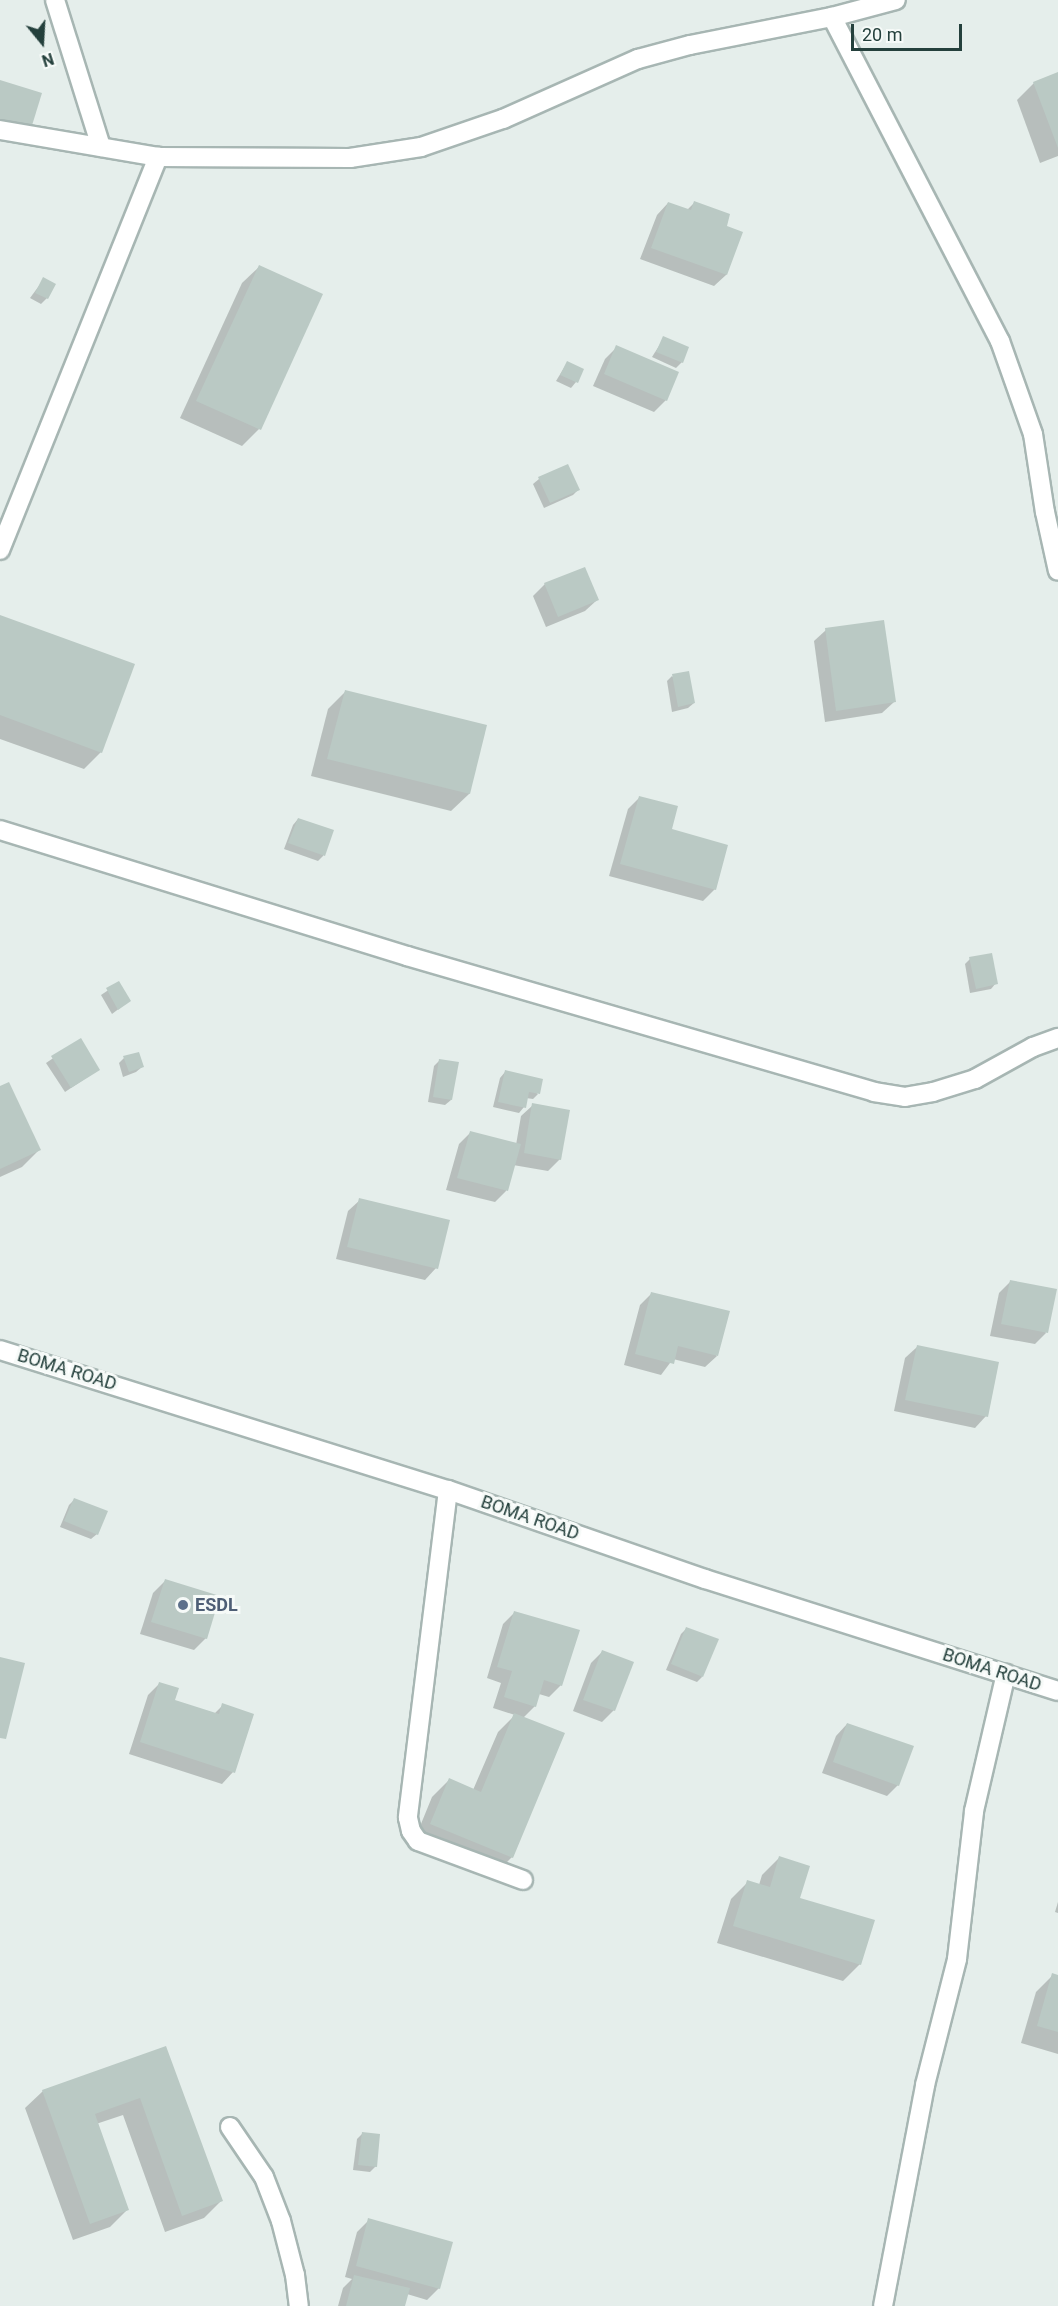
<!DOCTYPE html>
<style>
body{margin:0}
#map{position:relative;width:1058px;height:2306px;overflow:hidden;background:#e5eeeb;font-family:Roboto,sans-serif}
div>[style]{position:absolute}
.shadow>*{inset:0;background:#0003}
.building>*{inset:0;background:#bac9c4}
.roads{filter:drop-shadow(2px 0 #a7b6b3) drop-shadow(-2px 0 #a7b6b3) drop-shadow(0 2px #a7b6b3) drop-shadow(0 -2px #a7b6b3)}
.minor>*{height:18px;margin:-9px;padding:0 9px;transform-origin:9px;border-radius:9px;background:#fff}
.dots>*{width:16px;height:16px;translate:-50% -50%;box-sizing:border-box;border:3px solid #f6faf8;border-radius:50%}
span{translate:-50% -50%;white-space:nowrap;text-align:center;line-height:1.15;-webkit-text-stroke:6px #f6faf8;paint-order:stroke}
.street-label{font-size:18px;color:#24403c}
.service-label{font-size:18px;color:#4e5e75;font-weight:700}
.left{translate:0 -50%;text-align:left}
.north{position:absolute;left:12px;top:12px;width:60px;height:60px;-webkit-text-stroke:4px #f6faf8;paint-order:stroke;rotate:162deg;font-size:16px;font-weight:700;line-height:24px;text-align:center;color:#24403c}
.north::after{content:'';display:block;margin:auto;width:21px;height:27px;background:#24403c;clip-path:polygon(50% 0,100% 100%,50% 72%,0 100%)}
.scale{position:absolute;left:851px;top:24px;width:111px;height:27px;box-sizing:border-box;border:3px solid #24403c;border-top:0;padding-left:8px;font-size:18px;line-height:21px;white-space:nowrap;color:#24403c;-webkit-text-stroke:4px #f6faf8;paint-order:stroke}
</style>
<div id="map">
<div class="shadow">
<div style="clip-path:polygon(1058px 74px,1058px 156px,1040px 163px,1017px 100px,1034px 83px)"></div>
<div style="clip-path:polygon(668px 203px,687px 210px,694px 203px,725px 227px,726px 275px,714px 286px,640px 259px,657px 215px)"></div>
<div style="clip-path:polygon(260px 266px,259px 429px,242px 446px,180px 418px,242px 283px)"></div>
<div style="clip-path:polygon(44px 279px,47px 298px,41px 304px,30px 298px)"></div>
<div style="clip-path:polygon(664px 338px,682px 362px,676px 368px,652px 357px)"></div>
<div style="clip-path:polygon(617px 347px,666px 400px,654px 412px,593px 386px,605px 359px)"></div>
<div style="clip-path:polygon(567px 363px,576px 382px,571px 388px,556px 381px)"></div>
<div style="clip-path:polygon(539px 479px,578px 490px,573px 495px,544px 508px,533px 484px)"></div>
<div style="clip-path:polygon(545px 584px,597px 600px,585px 611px,546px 627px,533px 596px)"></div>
<div style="clip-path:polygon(0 617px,101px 752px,84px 769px,0 739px)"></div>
<div style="clip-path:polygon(826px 630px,894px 702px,882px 713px,825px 722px,814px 641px)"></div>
<div style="clip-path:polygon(672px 676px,694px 703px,688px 708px,672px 712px,667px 681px)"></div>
<div style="clip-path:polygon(345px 692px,486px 726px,469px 794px,451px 811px,311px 776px,328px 709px)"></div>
<div style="clip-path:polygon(639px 798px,670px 830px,715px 889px,703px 901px,609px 876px,628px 809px)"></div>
<div style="clip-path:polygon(298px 819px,332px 831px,323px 856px,318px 861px,284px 849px,293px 825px)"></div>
<div style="clip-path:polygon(970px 959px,996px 983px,991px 989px,970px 993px,965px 964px)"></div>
<div style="clip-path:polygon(119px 983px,129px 1001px,112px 1014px,101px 995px)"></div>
<div style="clip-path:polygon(80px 1040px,98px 1070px,65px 1092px,46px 1063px)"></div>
<div style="clip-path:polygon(124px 1058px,142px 1067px,136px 1072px,123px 1077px,119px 1063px)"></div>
<div style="clip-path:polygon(439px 1061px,451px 1100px,445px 1105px,428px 1102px,434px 1066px)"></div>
<div style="clip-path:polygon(505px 1072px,538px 1094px,533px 1099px,526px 1098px,524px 1107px,519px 1113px,493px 1107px,500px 1078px)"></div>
<div style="clip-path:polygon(0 1087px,39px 1150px,22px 1167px,0 1177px)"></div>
<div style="clip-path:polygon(533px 1105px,560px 1159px,548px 1171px,513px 1165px,506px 1191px,495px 1202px,446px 1190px,459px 1144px,470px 1133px,516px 1145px,521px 1116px)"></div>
<div style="clip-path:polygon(360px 1200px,436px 1268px,425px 1280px,336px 1259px,348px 1211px)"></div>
<div style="clip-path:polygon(1010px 1282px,1046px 1333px,1035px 1344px,990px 1336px,999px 1293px)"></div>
<div style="clip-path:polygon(652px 1293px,717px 1356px,705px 1367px,673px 1359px,661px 1375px,624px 1365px,640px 1305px)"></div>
<div style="clip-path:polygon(917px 1347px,986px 1416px,975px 1428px,894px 1411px,905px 1358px)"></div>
<div style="clip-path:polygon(75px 1499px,97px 1534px,91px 1539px,60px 1527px,69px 1505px)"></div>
<div style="clip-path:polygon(165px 1581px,206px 1638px,194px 1650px,140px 1634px,153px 1593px)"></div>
<div style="clip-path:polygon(515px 1612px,561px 1685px,549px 1697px,539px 1694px,535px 1706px,523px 1718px,512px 1857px,495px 1874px,414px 1841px,432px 1797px,449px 1780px,473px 1790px,498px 1732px,515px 1715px,493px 1708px,501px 1683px,487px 1678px,503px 1624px)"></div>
<div style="clip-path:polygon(687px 1628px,702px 1677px,697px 1682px,666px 1670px,681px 1634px)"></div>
<div style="clip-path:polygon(602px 1652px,614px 1710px,602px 1722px,573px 1711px,591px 1663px)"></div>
<div style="clip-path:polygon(160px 1683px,173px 1701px,214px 1714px,223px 1705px,233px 1772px,222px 1784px,129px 1754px,148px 1695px)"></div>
<div style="clip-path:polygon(847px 1724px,898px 1785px,887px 1796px,822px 1773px,836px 1736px)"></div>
<div style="clip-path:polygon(779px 1858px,798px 1899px,860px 1964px,843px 1981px,717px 1943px,731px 1899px,748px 1882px,759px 1885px,762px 1875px)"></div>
<div style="clip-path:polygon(1058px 1902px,1058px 1913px,1055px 1912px)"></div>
<div style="clip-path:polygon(1053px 1975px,1058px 1976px,1058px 2054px,1021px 2043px,1036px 1992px)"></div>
<div style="clip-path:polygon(165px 2048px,221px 2201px,204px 2218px,165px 2232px,123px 2115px,96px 2124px,127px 2210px,110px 2227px,73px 2240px,25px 2108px,43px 2091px)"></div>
<div style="clip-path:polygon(362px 2134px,376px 2166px,370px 2172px,353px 2170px,357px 2139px)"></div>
<div style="clip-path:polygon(369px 2220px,439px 2288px,427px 2300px,407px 2294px,404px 2306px,338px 2306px,343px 2288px,352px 2279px,345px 2277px,357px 2232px)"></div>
</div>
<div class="building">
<div style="clip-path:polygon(1058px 72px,1058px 148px,1033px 82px)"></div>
<div style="clip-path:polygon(0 80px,42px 93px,30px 132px,0 123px)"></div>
<div style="clip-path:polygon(694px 201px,730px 214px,727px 226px,743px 232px,727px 275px,651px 248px,668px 202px,691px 210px)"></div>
<div style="clip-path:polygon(259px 265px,323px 294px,261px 430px,196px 401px)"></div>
<div style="clip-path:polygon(43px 277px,56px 284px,48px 299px,35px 293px)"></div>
<div style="clip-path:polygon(663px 336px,689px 347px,683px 363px,656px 352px)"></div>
<div style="clip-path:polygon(616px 345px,679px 372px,667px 401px,604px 374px)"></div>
<div style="clip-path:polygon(567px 361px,584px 369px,578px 383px,560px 375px)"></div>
<div style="clip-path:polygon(568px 464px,580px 490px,550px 503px,538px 477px)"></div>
<div style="clip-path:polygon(585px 567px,599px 600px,558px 617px,544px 583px)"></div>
<div style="clip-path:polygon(0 615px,135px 664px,102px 753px,0 715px)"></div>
<div style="clip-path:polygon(884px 620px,896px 702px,836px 711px,825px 628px)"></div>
<div style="clip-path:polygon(689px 671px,695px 703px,678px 707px,672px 674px)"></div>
<div style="clip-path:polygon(345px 690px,487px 725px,470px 794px,327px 759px)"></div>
<div style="clip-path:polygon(639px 796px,678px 806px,672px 829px,728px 845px,716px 890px,620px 864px)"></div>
<div style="clip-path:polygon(298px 818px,334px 830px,325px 856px,288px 843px)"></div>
<div style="clip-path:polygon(992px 953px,998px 984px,976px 989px,969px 957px)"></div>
<div style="clip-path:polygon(119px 981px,131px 1001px,118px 1010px,106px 988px)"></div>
<div style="clip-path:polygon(81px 1038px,100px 1070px,71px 1088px,51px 1056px)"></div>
<div style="clip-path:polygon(139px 1052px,144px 1067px,129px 1072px,123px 1056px)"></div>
<div style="clip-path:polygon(439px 1059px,459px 1062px,452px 1100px,433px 1097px)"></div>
<div style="clip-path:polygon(505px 1070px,543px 1079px,540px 1094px,529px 1092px,526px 1108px,498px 1102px)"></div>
<div style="clip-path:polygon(9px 1082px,41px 1150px,0 1169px,0 1086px)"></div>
<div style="clip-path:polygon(532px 1103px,570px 1110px,561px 1160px,524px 1153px)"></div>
<div style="clip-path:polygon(470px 1131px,521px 1144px,508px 1191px,457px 1178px)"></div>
<div style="clip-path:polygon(359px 1198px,450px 1220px,438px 1269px,347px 1247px)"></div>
<div style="clip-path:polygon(1010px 1280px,1057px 1289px,1048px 1333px,1001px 1324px)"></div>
<div style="clip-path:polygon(651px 1292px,730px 1311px,718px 1356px,678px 1346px,674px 1364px,635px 1354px)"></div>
<div style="clip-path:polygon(917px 1345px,999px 1362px,988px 1417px,905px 1400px)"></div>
<div style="clip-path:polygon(74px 1498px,108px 1511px,98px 1535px,64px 1521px)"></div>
<div style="clip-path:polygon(165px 1579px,220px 1596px,207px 1639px,151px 1622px)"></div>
<div style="clip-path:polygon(514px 1611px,580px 1630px,562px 1686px,544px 1680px,536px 1707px,504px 1697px,512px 1671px,497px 1667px)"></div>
<div style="clip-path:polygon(686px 1627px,719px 1639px,703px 1677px,671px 1664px)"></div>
<div style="clip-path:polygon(602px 1650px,634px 1662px,615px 1711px,583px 1700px)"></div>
<div style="clip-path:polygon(0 1657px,25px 1663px,6px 1739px,0 1738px)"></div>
<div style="clip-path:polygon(159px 1682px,179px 1688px,175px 1700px,219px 1714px,222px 1703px,254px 1714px,235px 1773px,140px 1742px)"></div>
<div style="clip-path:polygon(514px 1713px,565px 1733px,513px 1858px,430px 1824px,449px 1778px,481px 1792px)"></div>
<div style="clip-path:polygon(847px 1723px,914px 1746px,899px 1786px,833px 1762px)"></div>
<div style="clip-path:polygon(779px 1856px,810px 1866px,800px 1898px,875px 1920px,861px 1965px,733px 1926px,747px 1880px,770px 1887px)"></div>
<div style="clip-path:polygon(1052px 1973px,1058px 1975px,1058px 2032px,1037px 2026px)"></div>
<div style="clip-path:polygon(166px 2046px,223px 2201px,182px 2216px,140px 2098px,95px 2114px,129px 2210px,90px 2224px,42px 2090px)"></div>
<div style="clip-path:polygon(362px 2132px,380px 2134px,377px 2167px,358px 2165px)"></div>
<div style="clip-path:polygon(368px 2218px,453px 2242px,440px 2289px,356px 2266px)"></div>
<div style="clip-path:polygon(354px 2275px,410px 2288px,405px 2306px,346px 2306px)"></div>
</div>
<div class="roads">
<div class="minor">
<div style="left:55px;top:0;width:154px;rotate:72.6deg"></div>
<div style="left:832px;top:17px;width:365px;rotate:62.6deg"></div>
<div style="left:1000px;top:341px;width:99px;rotate:70.5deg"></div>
<div style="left:1033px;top:434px;width:79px;rotate:81.3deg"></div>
<div style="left:1045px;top:512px;width:60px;rotate:77.6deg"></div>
<div style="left:0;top:130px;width:160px;rotate:9.7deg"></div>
<div style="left:158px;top:157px;width:192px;rotate:0.3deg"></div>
<div style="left:350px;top:158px;width:72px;rotate:-8.8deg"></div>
<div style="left:421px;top:147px;width:87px;rotate:-18.9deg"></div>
<div style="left:503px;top:119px;width:148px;rotate:-24deg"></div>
<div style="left:638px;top:59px;width:54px;rotate:-15.1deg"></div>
<div style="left:690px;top:45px;width:145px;rotate:-11.2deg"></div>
<div style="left:832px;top:17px;width:66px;rotate:-14.9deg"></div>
<div style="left:0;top:550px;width:424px;rotate:-68.1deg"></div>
<div style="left:0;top:830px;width:426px;rotate:17.2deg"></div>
<div style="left:407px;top:956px;width:486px;rotate:16.2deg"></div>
<div style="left:874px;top:1092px;width:31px;rotate:9deg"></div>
<div style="left:905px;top:1097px;width:28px;rotate:-10deg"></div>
<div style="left:933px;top:1092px;width:44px;rotate:-17.2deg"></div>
<div style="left:975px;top:1079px;width:66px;rotate:-28.9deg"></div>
<div style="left:1033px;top:1047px;width:27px;rotate:-20deg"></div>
<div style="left:0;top:1350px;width:469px;rotate:17.4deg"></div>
<div style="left:448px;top:1490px;width:272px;rotate:19.1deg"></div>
<div style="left:705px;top:1579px;width:370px;rotate:17.6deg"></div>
<div style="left:448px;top:1490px;width:330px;rotate:97deg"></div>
<div style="left:408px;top:1818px;width:13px;rotate:77deg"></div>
<div style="left:411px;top:1831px;width:12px;rotate:55deg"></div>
<div style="left:418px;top:1841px;width:112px;rotate:20.4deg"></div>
<div style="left:230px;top:2127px;width:60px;rotate:55.8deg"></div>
<div style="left:264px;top:2177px;width:47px;rotate:68.9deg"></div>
<div style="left:281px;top:2221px;width:56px;rotate:75.5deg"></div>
<div style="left:295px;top:2275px;width:31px;rotate:83deg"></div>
<div style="left:883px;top:2306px;width:225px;rotate:-79.2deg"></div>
<div style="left:925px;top:2085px;width:130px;rotate:-75.7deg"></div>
<div style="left:957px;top:1959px;width:149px;rotate:-83.4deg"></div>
<div style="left:974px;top:1811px;width:141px;rotate:-76.9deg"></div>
</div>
</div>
<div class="dots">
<div style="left:183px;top:1605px;background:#5c6f8a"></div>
</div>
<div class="street-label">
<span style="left:67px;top:1370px;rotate:17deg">BOMA ROAD</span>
<span style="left:530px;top:1518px;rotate:19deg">BOMA ROAD</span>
<span style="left:992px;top:1670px;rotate:18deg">BOMA ROAD</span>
</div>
<div class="service-label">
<span class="left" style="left:195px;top:1605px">ESDL</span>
</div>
<div class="north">N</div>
<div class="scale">20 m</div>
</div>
